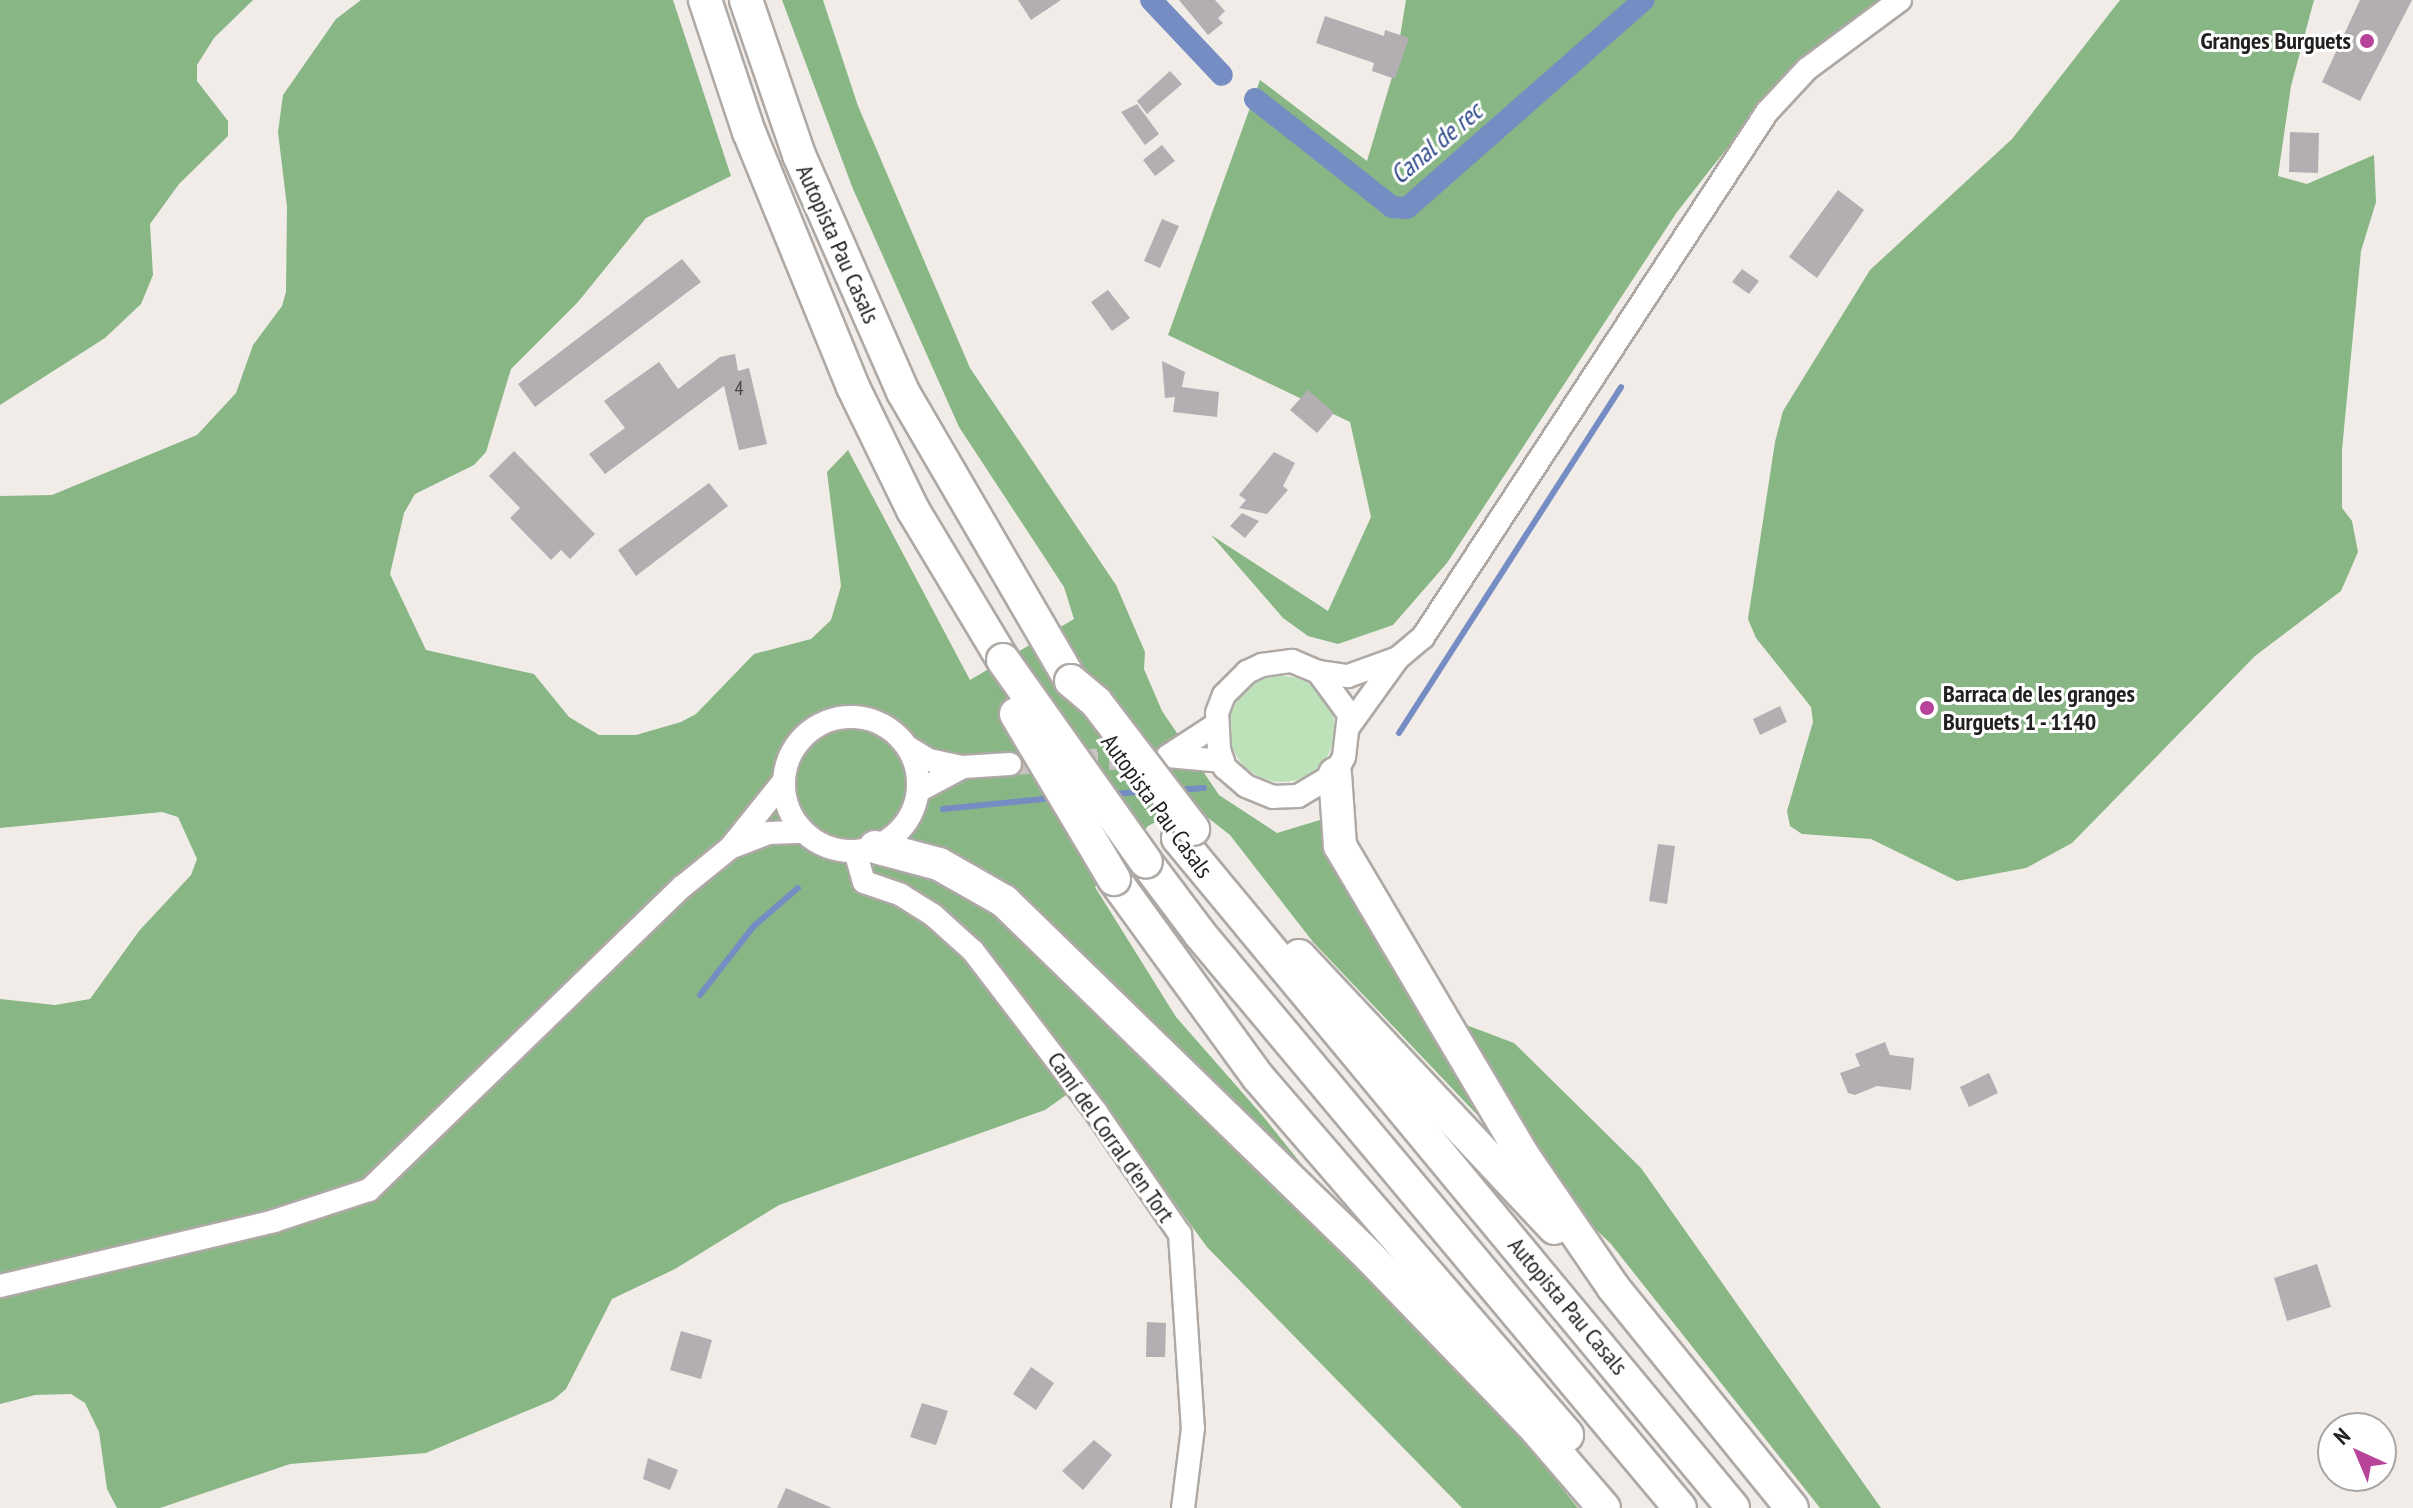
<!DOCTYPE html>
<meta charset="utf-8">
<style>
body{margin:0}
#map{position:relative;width:2413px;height:1508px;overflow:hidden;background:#f1ece8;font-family:"PT Sans Narrow",sans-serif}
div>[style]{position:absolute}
.green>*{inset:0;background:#bde2b9}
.round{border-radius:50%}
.forest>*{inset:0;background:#89b685}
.stream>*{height:6px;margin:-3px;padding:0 3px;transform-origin:3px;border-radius:3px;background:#758dc2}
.canal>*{height:22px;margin:-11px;padding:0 11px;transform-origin:11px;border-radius:11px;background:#758dc2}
.building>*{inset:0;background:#b3aeb2}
.minor-tunnel>*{height:22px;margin-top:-11px;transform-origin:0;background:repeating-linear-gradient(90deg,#c8c3c0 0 22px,transparent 0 33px)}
.roads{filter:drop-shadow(2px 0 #aea9a5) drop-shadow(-2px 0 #aea9a5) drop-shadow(0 2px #aea9a5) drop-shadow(0 -2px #aea9a5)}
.minor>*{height:22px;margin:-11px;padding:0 11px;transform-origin:11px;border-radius:11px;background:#fff}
.minor>.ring{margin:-11px;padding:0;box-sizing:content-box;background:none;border:22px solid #fff;border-radius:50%}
.highway>*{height:32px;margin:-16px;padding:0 16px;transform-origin:16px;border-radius:16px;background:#fff}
.bridges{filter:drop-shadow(2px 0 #aea9a5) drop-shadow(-2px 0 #aea9a5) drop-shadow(0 2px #aea9a5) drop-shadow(0 -2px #aea9a5)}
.highway-bridge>*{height:32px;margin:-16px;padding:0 16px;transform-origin:16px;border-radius:16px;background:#fff}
.dots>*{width:22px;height:22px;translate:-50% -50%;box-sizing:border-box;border:4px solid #fff;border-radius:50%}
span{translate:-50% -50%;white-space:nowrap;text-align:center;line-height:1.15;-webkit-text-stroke:6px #fff;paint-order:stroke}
.number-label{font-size:20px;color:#464444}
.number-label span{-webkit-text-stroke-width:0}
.poi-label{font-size:24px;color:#22201f;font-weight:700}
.right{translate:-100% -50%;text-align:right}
.left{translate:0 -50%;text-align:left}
.street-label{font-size:24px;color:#22201f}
.water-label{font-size:26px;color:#2d488a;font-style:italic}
.north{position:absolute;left:2317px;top:1412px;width:80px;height:80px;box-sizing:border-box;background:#fff;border:2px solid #a7a6a5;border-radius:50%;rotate:316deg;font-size:22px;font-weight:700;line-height:32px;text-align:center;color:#22201f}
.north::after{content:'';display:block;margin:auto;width:28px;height:36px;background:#b8439a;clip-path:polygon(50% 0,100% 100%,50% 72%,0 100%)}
</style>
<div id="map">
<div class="green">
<div class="round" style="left:1229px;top:676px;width:106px;height:106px"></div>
</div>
<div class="forest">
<div style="clip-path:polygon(0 0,253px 0,214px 38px,197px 65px,197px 81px,228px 121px,228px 136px,179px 184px,150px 224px,153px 275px,141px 304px,105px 338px,0 405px)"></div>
<div style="clip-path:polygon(361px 0,673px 0,731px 176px,646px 218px,578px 302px,511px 369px,486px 452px,474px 465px,415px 494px,404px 513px,390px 574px,426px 650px,534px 674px,569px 717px,599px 735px,636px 735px,681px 722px,696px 714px,754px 654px,811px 639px,831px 620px,841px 586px,827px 472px,848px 450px,970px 680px,1074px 619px,1064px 587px,959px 427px,853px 189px,782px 0,823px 0,858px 106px,970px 368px,1116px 585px,1145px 652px,1144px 669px,1162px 711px,1219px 795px,1277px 833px,1320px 820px,1356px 898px,1424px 1009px,1514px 1043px,1641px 1168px,1881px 1508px,1820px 1508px,1611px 1244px,1485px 1123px,1313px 942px,1230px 835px,1207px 817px,1171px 814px,1148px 826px,1095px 887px,1176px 1017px,1262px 1115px,1578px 1508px,1462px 1508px,1207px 1247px,1086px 1081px,1045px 1110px,779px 1205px,675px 1269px,612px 1299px,566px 1389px,553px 1400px,426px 1453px,290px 1464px,160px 1508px,117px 1508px,107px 1489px,99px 1432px,85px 1403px,71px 1394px,35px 1395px,0 1404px,0 999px,55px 1005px,90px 999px,139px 931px,191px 875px,197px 859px,178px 817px,162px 812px,0 828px,0 496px,52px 495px,197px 435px,236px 393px,253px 345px,282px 306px,286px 292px,287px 207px,278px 132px,283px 95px,336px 19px)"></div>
<div style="clip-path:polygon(1406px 0,1883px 0,1782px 78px,1677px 212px,1447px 563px,1393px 625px,1338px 644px,1308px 636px,1283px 618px,1211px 535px,1328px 611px,1371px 517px,1350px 422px,1168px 335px,1260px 80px,1367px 161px,1395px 67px)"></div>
<div style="clip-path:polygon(2120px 0,2314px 0,2291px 86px,2278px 176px,2307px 184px,2374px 155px,2376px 202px,2361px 251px,2342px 450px,2342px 508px,2352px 521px,2358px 552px,2341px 591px,2255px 656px,2072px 843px,2026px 868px,1957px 881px,1871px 839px,1802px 834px,1790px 826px,1787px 811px,1813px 722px,1811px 707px,1756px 638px,1748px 619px,1775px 442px,1783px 411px,1870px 270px,2012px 139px)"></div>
</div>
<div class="stream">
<div style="left:1399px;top:733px;width:411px;rotate:-57.3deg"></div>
<div style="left:1176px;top:790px;width:28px;rotate:-4deg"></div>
<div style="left:1112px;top:794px;width:40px;rotate:-4.3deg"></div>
<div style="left:943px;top:809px;width:111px;rotate:-5.7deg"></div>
<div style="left:700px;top:995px;width:88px;rotate:-52deg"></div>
<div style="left:754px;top:926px;width:58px;rotate:-40.8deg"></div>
</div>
<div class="canal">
<div style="left:1151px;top:0;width:103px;rotate:46.6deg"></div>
<div style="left:1255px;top:99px;width:174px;rotate:38.2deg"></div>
<div style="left:1392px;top:207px;width:15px;rotate:4deg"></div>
<div style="left:1407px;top:208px;width:315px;rotate:-41.3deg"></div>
</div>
<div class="building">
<div style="clip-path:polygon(1018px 0,1061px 0,1031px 20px)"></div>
<div style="clip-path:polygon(1179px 0,1215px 0,1225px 11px,1218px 18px,1223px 23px,1208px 35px)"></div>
<div style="clip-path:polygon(2360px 0,2412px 0,2360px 101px,2322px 82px)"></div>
<div style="clip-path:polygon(1325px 16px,1384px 36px,1385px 30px,1409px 38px,1395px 79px,1372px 71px,1374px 63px,1316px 43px)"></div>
<div style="clip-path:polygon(1170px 71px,1182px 84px,1147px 114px,1137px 101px)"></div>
<div style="clip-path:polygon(1137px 104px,1159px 134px,1145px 145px,1121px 112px)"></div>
<div style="clip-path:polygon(2290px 132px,2319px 133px,2318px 173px,2289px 172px)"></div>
<div style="clip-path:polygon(1162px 145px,1175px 161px,1155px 176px,1143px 160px)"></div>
<div style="clip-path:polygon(1838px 190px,1864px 210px,1817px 278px,1789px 257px)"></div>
<div style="clip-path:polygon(1162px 219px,1179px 226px,1160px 268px,1144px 261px)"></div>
<div style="clip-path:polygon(682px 259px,701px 282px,535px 407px,518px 384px)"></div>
<div style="clip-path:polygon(1742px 269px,1759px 281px,1749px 294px,1732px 282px)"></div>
<div style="clip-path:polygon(1108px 290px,1130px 318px,1112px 331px,1091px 302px)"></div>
<div style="clip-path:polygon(735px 354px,738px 371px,749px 368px,767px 444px,739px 450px,724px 386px,605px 474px,589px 454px,625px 428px,604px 401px,659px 362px,678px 389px,720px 357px)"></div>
<div style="clip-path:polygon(1162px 361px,1185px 372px,1182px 387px,1219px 392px,1217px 417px,1173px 412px,1175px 397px,1165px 398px)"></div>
<div style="clip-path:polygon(1308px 390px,1334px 413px,1317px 433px,1290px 410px)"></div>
<div style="clip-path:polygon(514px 451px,595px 534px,570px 559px,561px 550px,551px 560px,510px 518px,520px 508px,489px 476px)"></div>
<div style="clip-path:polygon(1274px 452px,1295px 463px,1283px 486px,1288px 490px,1267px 514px,1239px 508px,1246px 500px,1239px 495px)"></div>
<div style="clip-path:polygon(709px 483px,728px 506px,636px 576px,618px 550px)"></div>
<div style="clip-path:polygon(1242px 513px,1259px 521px,1245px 538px,1230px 526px)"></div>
<div style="clip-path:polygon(1780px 706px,1787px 722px,1760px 735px,1753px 719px)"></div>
<div style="clip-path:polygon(1658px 844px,1675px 846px,1667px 904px,1649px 901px)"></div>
<div style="clip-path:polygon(1885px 1042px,1890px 1055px,1914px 1058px,1911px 1090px,1877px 1086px,1855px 1095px,1848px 1093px,1840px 1073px,1860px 1066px,1855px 1054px)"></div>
<div style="clip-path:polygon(1989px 1073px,1998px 1093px,1969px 1107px,1960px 1087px)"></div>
<div style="clip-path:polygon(2317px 1264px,2331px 1307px,2287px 1321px,2274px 1278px)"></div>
<div style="clip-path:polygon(1147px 1322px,1166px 1323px,1165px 1357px,1146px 1357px)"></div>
<div style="clip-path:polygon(681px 1331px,712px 1340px,701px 1379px,670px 1370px)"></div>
<div style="clip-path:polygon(1031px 1367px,1054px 1383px,1036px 1410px,1013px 1394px)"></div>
<div style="clip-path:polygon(922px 1403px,948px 1411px,936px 1445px,910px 1437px)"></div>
<div style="clip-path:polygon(1094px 1440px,1112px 1455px,1083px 1490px,1062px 1471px)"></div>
<div style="clip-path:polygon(648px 1458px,678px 1470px,670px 1490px,643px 1479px)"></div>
<div style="clip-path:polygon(786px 1488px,832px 1508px,777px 1508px)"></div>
</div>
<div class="minor-tunnel">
<div style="left:1010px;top:764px;width:137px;rotate:-2.9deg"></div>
</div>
<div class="roads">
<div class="minor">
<div style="left:1318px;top:672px;width:52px;rotate:53.6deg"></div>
<div style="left:1349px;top:714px;width:43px;rotate:96.6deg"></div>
<div style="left:1344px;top:757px;width:19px;rotate:118deg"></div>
<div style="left:1335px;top:774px;width:43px;rotate:149.3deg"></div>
<div style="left:1298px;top:796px;width:25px;rotate:178deg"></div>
<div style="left:1273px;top:797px;width:29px;rotate:-158deg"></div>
<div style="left:1246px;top:786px;width:28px;rotate:-139deg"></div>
<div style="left:1225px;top:768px;width:20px;rotate:-108deg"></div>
<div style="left:1219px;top:749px;width:36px;rotate:-93deg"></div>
<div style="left:1217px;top:713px;width:19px;rotate:-69deg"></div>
<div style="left:1224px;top:695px;width:33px;rotate:-45deg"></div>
<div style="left:1247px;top:672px;width:17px;rotate:-25deg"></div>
<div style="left:1262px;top:665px;width:30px;rotate:-8deg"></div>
<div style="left:1292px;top:661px;width:28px;rotate:23deg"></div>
<div style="left:1318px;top:672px;width:30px;rotate:8deg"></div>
<div style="left:1348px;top:676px;width:53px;rotate:-19.8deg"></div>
<div style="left:1398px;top:658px;width:33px;rotate:-40deg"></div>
<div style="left:1423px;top:637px;width:628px;rotate:-56.77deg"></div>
<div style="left:1767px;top:112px;width:59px;rotate:-47.1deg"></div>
<div style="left:1807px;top:69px;width:116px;rotate:-36.6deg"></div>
<div class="ring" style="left:784px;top:717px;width:112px;height:112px"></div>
<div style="left:1349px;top:726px;width:84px;rotate:-54.2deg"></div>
<div style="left:909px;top:748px;width:23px;rotate:31deg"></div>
<div style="left:929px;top:760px;width:35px;rotate:12deg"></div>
<div style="left:963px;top:767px;width:47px;rotate:-3.7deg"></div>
<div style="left:1168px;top:756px;width:59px;rotate:-33.1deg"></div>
<div style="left:1168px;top:756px;width:55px;rotate:5.2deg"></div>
<div style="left:918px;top:791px;width:51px;rotate:-28.1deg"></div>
<div style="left:735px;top:846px;width:36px;rotate:-21deg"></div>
<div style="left:769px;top:833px;width:34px;rotate:-2deg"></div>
<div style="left:855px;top:851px;width:32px;rotate:74deg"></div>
<div style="left:864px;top:882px;width:39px;rotate:19deg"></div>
<div style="left:901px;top:895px;width:38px;rotate:32deg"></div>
<div style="left:933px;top:915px;width:54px;rotate:42deg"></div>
<div style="left:973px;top:951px;width:203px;rotate:52.6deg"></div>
<div style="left:1096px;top:1112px;width:148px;rotate:55.5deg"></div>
<div style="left:1180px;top:1234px;width:194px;rotate:86.2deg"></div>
<div style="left:1193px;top:1428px;width:81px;rotate:97.1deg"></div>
<div style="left:0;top:1286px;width:282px;rotate:-13.3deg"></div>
<div style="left:274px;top:1221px;width:100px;rotate:-18.1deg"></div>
<div style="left:369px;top:1190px;width:436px;rotate:-44.1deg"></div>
<div style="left:682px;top:887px;width:62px;rotate:-39.1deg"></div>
<div style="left:730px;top:848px;width:85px;rotate:-51.2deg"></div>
</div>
<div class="highway">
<div style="left:705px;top:0;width:139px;rotate:71.6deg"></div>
<div style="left:749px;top:132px;width:275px;rotate:67.8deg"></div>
<div style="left:853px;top:387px;width:137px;rotate:64deg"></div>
<div style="left:913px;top:510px;width:175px;rotate:59deg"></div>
<div style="left:746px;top:0;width:164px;rotate:71.1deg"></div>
<div style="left:799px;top:155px;width:259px;rotate:66.3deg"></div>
<div style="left:903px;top:392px;width:334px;rotate:59.8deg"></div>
<div style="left:1335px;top:774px;width:72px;rotate:86deg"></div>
<div style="left:1340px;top:846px;width:358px;rotate:59.4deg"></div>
<div style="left:1522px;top:1154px;width:161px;rotate:55.6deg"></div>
<div style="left:1613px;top:1287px;width:284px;rotate:51deg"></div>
<div style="left:1178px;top:838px;width:870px;rotate:50.36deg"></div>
<div style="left:875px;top:847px;width:66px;rotate:14.9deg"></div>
<div style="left:939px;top:864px;width:75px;rotate:29.6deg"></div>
<div style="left:1004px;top:901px;width:509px;rotate:44.2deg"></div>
<div style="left:1369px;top:1256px;width:240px;rotate:46deg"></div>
<div style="left:1536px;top:1429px;width:104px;rotate:49.3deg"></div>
<div style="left:1146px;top:862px;width:90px;rotate:53.1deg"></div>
<div style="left:1200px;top:934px;width:748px;rotate:50.1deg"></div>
<div style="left:1114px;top:879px;width:245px;rotate:54deg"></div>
<div style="left:1258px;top:1077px;width:473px;rotate:49.2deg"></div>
<div style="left:1299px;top:956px;width:373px;rotate:46.8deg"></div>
</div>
</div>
<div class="bridges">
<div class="highway-bridge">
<div style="left:1003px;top:660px;width:247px;rotate:54.7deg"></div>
<div style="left:1071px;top:681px;width:33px;rotate:40deg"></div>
<div style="left:1096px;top:702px;width:160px;rotate:52.6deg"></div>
<div style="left:1016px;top:714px;width:192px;rotate:59.3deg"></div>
</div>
</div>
<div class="dots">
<div style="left:2367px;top:41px;background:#b8439a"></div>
<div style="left:1927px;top:708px;background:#b8439a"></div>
</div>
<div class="number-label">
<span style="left:739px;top:388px">4</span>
</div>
<div class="poi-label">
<span class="right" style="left:2351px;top:41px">Granges Burguets</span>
<span class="left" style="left:1943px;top:708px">Barraca de les granges<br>Burguets 1 - 1140</span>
</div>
<div class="street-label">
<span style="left:838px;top:244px;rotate:66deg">Autopista Pau Casals</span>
<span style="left:1157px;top:806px;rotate:54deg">Autopista Pau Casals</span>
<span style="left:1111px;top:1137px;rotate:55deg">Camí del Corral d'en Tort</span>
<span style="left:1568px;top:1306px;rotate:50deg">Autopista Pau Casals</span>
</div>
<div class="water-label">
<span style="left:1436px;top:143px;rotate:-40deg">Canal de rec</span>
</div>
<div class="north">N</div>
</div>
